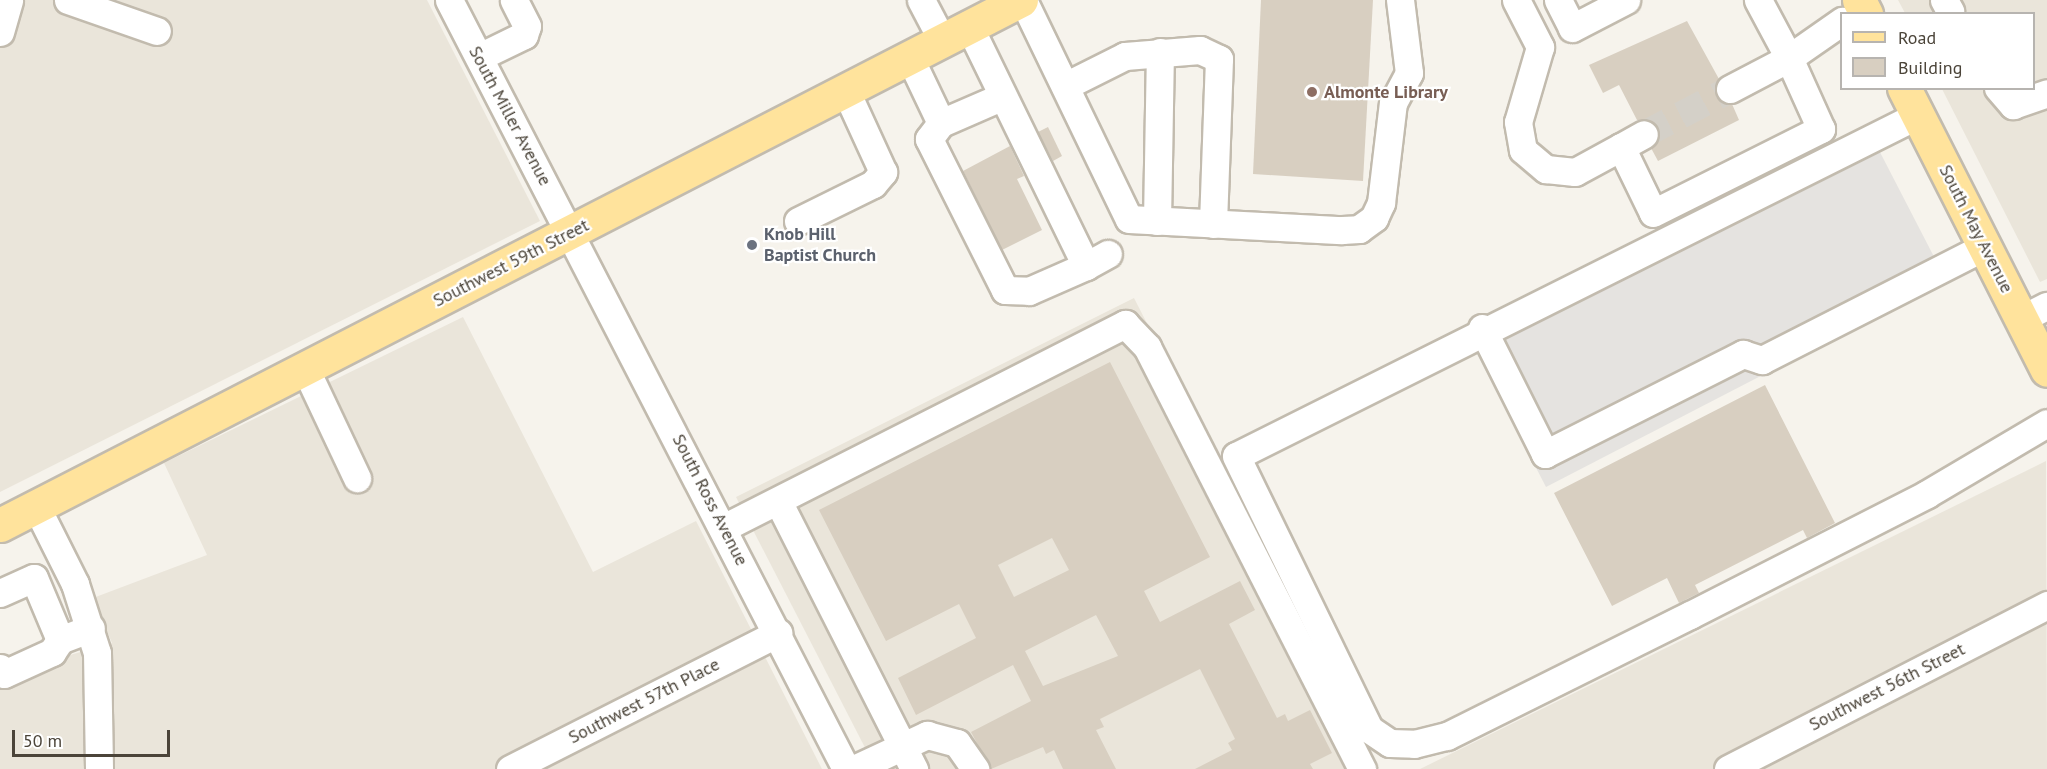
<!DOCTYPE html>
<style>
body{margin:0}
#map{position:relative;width:2047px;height:769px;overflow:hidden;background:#f6f3ec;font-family:"PT Sans",sans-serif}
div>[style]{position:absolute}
.residential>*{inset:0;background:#eae5da}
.parking>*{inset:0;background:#e5e3e0}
.building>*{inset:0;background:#d8cfc1}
.minor-tunnel>*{height:27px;margin-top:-13.5px;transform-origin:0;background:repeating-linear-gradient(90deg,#d4d0c8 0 27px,transparent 0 41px)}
.roads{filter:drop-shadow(2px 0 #c2bbae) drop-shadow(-2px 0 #c2bbae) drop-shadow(0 2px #c2bbae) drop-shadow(0 -2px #c2bbae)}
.minor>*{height:27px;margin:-13.5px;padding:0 13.5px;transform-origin:13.5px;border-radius:13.5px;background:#fff}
.major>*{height:33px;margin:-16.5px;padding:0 16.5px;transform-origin:16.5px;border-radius:16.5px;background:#ffe39c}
.dots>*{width:16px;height:16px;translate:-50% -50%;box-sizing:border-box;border:3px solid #fff;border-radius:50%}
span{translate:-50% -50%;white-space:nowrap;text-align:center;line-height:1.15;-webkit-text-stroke:4.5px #fff;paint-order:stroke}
.education-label{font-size:18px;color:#785e54;font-weight:700}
.left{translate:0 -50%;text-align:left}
.street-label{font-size:18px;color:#4b4439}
.worship-label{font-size:18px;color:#5b616d;font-weight:700}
.legend{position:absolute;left:1840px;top:12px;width:195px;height:78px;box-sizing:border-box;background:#fff;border:2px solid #b7b4b0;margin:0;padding:8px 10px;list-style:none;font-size:18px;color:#4b4439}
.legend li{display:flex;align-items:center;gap:12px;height:30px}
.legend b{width:30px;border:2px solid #b7b4b0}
.scale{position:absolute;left:12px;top:730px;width:158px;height:27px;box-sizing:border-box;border:3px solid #4b4439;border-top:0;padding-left:8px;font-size:18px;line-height:21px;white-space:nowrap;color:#4b4439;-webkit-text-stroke:4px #fff;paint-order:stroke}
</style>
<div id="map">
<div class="residential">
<div style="clip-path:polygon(0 0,427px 0,540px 221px,0 492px)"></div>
<div style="clip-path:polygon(1898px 0,2047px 0,2047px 279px,2040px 282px,1942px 89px,2034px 88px,2034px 14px,1905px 13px)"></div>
<div style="clip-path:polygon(1134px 298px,1375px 769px,876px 769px,736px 497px)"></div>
<div style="clip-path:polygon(463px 317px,593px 572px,696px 521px,822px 769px,0 769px,0 675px,112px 643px,93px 598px,207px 555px,164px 463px)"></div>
<div style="clip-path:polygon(2046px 461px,2047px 769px,1420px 769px)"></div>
</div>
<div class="parking">
<div style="clip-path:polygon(1867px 127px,1946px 280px,1546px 487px,1463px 327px)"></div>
</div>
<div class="building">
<div style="clip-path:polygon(1261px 0,1373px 0,1363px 181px,1253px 174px)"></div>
<div style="clip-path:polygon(1687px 21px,1719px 79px,1716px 97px,1732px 104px,1739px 120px,1658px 161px,1651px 148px,1658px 141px,1657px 126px,1637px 120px,1619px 85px,1603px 93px,1589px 65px)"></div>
<div style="clip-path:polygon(1048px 127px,1062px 156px,1053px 161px,1038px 132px)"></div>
<div style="clip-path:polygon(1010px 146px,1024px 176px,1017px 179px,1042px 230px,1002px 250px,963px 171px)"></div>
<div style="clip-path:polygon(evenodd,1110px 362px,1210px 557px,1144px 591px,1160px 622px,1240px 581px,1255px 610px,1229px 624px,1277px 718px,1285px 714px,1288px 721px,1310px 710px,1332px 753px,1310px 764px,1313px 769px,1195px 769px,1232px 750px,1228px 743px,1235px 739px,1200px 669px,1100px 719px,1104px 727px,1096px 730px,1116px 769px,1063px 769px,1054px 750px,1046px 754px,1043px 747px,991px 769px,971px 732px,1031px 701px,1013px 665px,916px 715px,898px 678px,976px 638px,959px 604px,886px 641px,819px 510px,1110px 362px,1052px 538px,1069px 570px,1014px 597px,998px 565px,1052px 538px,1110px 362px,1096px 615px,1118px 656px,1043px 686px,1025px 651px,1096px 615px)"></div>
<div style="clip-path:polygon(1765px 385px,1835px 523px,1807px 538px,1803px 530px,1695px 585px,1699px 593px,1679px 603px,1667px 578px,1612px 606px,1554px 493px)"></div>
</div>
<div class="minor-tunnel">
<div style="left:1644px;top:134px;width:97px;rotate:-27.6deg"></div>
</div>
<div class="roads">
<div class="minor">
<div style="left:68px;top:0;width:94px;rotate:19.2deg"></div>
<div style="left:449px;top:0;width:865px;rotate:62.69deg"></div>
<div style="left:921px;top:0;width:47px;rotate:62.4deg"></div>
<div style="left:1023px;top:0;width:243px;rotate:64.2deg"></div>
<div style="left:1129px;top:219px;width:213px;rotate:3deg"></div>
<div style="left:1342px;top:230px;width:17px;rotate:-3deg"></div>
<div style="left:1359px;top:229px;width:19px;rotate:-36deg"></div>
<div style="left:1374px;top:218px;width:17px;rotate:-65deg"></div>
<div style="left:1381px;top:203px;width:101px;rotate:-83.2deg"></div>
<div style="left:1393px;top:103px;width:34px;rotate:-62deg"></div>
<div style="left:1409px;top:73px;width:74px;rotate:-97deg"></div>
<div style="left:1516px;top:0;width:53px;rotate:62.9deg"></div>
<div style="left:1540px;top:47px;width:78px;rotate:106.3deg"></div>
<div style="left:1518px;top:122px;width:28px;rotate:80deg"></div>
<div style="left:1523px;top:150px;width:30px;rotate:40deg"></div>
<div style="left:1546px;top:169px;width:29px;rotate:6deg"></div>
<div style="left:1575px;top:172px;width:52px;rotate:-28.5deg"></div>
<div style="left:1621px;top:147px;width:73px;rotate:64.1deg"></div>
<div style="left:1653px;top:213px;width:188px;rotate:-26.6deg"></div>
<div style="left:1821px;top:129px;width:78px;rotate:-114.3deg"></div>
<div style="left:1789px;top:58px;width:65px;rotate:-34.9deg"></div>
<div style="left:1558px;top:0;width:31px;rotate:63deg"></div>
<div style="left:1572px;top:28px;width:61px;rotate:-27.4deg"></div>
<div style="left:1944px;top:0;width:13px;rotate:61deg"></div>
<div style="left:970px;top:28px;width:265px;rotate:64deg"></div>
<div style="left:1086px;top:266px;width:25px;rotate:-29deg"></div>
<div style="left:0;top:32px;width:33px;rotate:-74deg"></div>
<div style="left:479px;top:57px;width:50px;rotate:-26.1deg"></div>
<div style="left:524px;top:35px;width:9px;rotate:-72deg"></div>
<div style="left:527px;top:26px;width:29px;rotate:-117deg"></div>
<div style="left:910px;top:58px;width:72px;rotate:64.5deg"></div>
<div style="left:941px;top:123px;width:20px;rotate:127deg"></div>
<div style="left:929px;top:139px;width:169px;rotate:63.3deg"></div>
<div style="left:1005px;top:290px;width:24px;rotate:2deg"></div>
<div style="left:1029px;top:291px;width:62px;rotate:-23.7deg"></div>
<div style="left:1065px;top:86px;width:67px;rotate:-26.6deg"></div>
<div style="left:1125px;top:56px;width:75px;rotate:-4.6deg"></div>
<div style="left:1200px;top:50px;width:21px;rotate:25deg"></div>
<div style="left:1219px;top:59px;width:165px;rotate:92.1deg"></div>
<div style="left:1998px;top:88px;width:23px;rotate:49deg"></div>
<div style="left:2013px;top:105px;width:36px;rotate:-19deg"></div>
<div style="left:1730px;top:89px;width:67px;rotate:-27.7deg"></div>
<div style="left:1789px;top:58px;width:66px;rotate:-118.1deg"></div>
<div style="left:1918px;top:115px;width:762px;rotate:153.43deg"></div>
<div style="left:1236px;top:456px;width:304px;rotate:64deg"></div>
<div style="left:1369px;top:729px;width:25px;rotate:34deg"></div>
<div style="left:1390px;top:743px;width:24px;rotate:2deg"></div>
<div style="left:1414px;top:744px;width:34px;rotate:-14deg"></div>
<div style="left:1447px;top:736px;width:271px;rotate:-26.5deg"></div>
<div style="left:1690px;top:615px;width:266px;rotate:-27deg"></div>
<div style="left:1927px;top:494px;width:139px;rotate:-30.6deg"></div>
<div style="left:941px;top:123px;width:65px;rotate:-23.4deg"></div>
<div style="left:1621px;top:147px;width:26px;rotate:-29deg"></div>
<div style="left:798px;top:221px;width:84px;rotate:-26.3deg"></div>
<div style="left:873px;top:184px;width:16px;rotate:-50deg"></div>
<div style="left:883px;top:172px;width:89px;rotate:-114.6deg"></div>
<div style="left:1157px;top:221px;width:169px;rotate:-89deg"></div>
<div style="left:2021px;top:319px;width:29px;rotate:-27deg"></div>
<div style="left:1482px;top:328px;width:141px;rotate:63.4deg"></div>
<div style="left:1545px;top:454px;width:222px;rotate:-26.8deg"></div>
<div style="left:1743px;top:354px;width:20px;rotate:18deg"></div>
<div style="left:1762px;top:360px;width:249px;rotate:-27deg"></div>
<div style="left:305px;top:368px;width:122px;rotate:64.7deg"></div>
<div style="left:778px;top:501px;width:301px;rotate:63.1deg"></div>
<div style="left:36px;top:506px;width:87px;rotate:63.4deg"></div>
<div style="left:75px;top:584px;width:72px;rotate:72.3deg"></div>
<div style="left:97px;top:653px;width:116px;rotate:89deg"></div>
<div style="left:725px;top:527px;width:449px;rotate:-26.9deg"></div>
<div style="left:1125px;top:324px;width:32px;rotate:46deg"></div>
<div style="left:1147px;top:347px;width:474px;rotate:63deg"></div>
<div style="left:0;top:593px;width:37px;rotate:-24deg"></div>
<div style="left:34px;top:578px;width:67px;rotate:67.2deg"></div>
<div style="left:60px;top:640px;width:33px;rotate:-21deg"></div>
<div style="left:0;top:668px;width:7px;rotate:56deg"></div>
<div style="left:4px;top:674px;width:53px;rotate:-24.6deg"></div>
<div style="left:52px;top:652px;width:14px;rotate:-56deg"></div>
<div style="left:510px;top:769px;width:301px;rotate:-26.9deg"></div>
<div style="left:854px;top:769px;width:81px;rotate:-25deg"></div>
<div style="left:927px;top:735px;width:31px;rotate:15deg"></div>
<div style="left:957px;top:743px;width:32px;rotate:55deg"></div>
<div style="left:1728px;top:769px;width:359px;rotate:-27.2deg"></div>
</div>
<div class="major">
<div style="left:1859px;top:0;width:16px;rotate:63deg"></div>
<div style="left:1904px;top:88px;width:316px;rotate:63.1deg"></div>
<div style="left:0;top:525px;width:1148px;rotate:-27.21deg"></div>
</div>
</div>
<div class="dots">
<div style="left:1312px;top:92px;background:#8d6e63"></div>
<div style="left:752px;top:245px;background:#6b7280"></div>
</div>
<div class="education-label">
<span class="left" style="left:1324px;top:92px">Almonte Library</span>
</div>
<div class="street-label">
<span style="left:510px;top:116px;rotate:62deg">South Miller Avenue</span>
<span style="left:1976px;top:229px;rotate:63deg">South May Avenue</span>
<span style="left:511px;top:263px;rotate:-27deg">Southwest 59th Street</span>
<span style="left:710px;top:500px;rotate:63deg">South Ross Avenue</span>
<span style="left:1887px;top:687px;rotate:-27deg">Southwest 56th Street</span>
<span style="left:644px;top:701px;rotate:-27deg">Southwest 57th Place</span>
</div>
<div class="worship-label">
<span class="left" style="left:764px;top:245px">Knob Hill<br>Baptist Church</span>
</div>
<ul class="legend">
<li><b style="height:8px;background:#ffe39c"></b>Road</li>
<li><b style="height:16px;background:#d8cfc1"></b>Building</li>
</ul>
<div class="scale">50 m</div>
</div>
